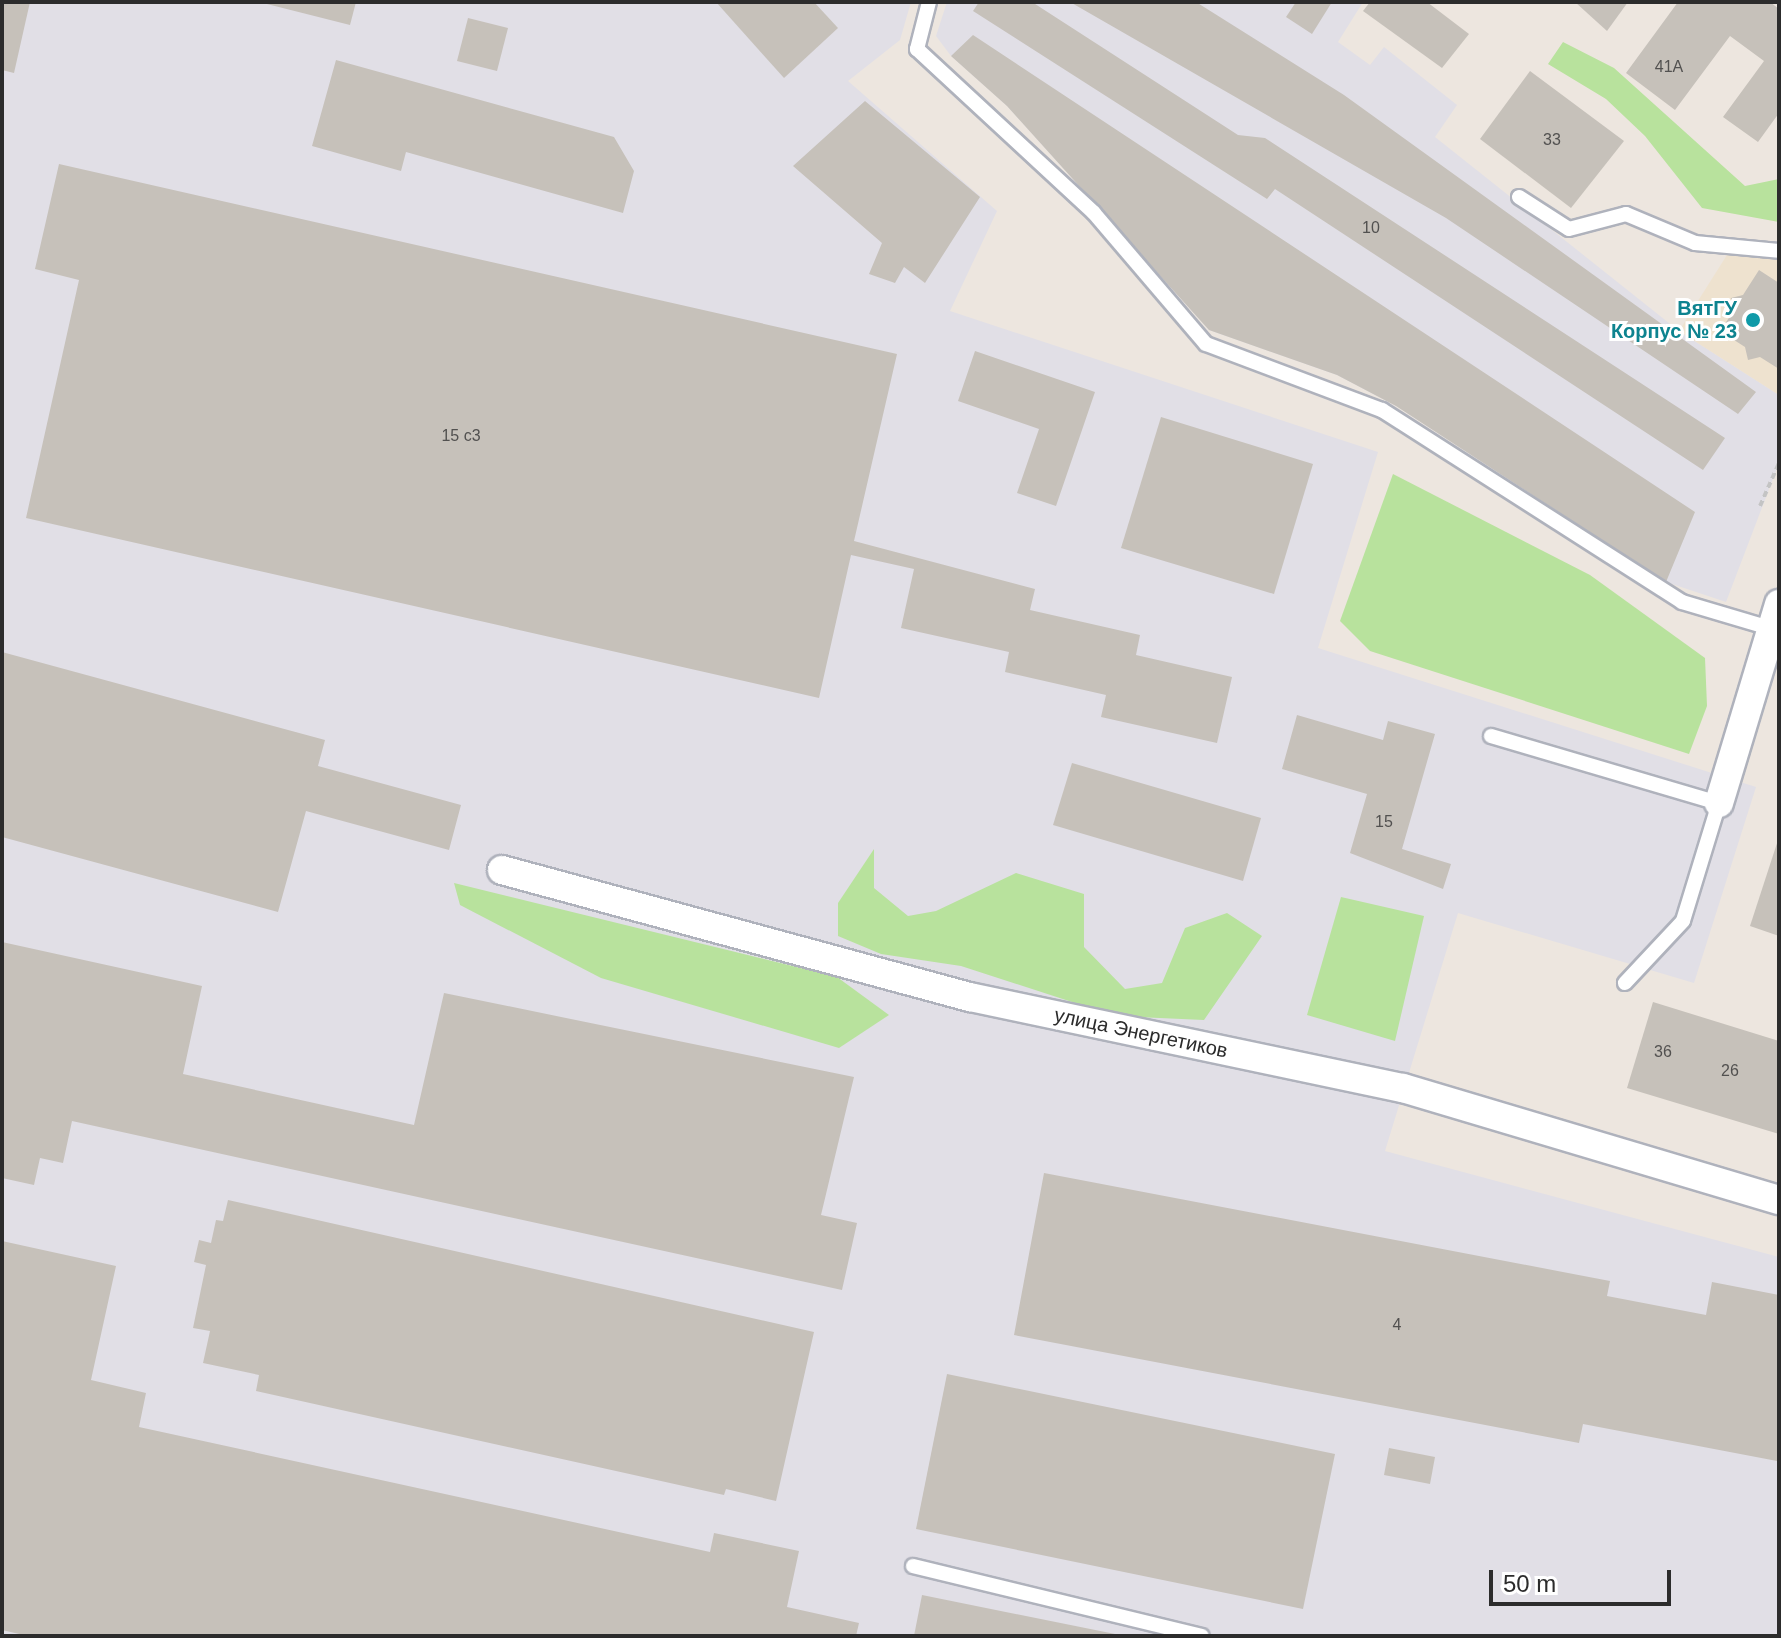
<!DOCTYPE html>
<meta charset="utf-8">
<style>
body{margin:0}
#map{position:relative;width:1781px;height:1638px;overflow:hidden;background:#ede6df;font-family:Helvetica,sans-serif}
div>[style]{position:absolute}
.industrial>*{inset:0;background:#e1dfe6}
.education>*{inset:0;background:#eee2cf}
.green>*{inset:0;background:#b8e29d}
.building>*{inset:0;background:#c6c1ba}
.path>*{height:4px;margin-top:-2px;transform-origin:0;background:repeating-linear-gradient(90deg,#c4c4c4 0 6px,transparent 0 10px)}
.roads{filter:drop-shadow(2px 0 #afb2bc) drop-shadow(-2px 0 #afb2bc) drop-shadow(0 2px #afb2bc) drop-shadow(0 -2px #afb2bc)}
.service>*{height:14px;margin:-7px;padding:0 7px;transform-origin:7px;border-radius:7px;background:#fff}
.minor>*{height:28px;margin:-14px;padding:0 14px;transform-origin:14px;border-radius:14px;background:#fff}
.dots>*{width:22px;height:22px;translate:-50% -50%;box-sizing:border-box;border:4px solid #fff;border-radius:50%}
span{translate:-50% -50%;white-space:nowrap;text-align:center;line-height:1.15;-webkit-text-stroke:6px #fff;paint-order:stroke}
.number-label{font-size:16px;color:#525150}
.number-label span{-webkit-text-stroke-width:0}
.culture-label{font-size:20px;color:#0d838f;font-weight:700}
.right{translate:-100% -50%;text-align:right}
.street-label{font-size:20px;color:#2c2c2c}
.frame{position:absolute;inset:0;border:4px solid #2c2c2c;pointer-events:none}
.scale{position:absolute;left:1489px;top:1570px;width:182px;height:36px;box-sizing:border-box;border:4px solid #2c2c2c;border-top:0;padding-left:10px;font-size:24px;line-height:28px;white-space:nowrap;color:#2c2c2c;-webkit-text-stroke:6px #fff;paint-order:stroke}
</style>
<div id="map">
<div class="industrial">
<div style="clip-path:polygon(2px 2px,911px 2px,900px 40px,848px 81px,997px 211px,950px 311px,1378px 452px,1318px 648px,1756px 787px,1694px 983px,1458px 913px,1385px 1151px,1779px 1257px,1779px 1636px,2px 1636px)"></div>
<div style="clip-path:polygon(947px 2px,1363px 2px,1338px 42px,1370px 65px,1384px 47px,1457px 105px,1435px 137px,1679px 331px,1779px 395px,1779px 463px,1726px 602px,1666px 582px,1396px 406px,1337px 375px,1209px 330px,1007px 106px,951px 56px,936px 36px)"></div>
</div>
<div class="education">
<div style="clip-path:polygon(1732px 247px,1779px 251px,1779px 395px,1679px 331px)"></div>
</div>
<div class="green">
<div style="clip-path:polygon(1563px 42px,1614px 68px,1745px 186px,1779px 179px,1779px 222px,1702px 208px,1645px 136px,1606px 99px,1548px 64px)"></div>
<div style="clip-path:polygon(1393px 474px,1590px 575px,1705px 658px,1707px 706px,1689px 754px,1370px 651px,1340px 621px)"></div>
<div style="clip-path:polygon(874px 849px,874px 888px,908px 916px,936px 911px,1016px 873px,1084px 894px,1084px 947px,1125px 989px,1162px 983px,1185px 928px,1227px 913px,1262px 936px,1204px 1020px,1115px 1016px,961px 966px,881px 954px,838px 936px,838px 903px)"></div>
<div style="clip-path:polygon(454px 883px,837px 977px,889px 1015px,839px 1048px,601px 978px,460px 905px)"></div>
<div style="clip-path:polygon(1341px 897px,1424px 916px,1395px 1041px,1307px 1015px)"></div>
</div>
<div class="building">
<div style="clip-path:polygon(2px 2px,30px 2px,14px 73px,2px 70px)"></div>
<div style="clip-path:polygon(259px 2px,356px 2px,350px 25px)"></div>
<div style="clip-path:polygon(716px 2px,814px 2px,838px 28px,784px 78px)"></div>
<div style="clip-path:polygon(979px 2px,1032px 2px,1238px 135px,1265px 138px,1725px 438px,1703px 470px,1275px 189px,1267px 199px,973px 11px)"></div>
<div style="clip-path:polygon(1070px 2px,1196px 2px,1344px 95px,1756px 392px,1738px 414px,1446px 218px)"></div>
<div style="clip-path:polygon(1296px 2px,1332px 2px,1312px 34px,1286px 17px)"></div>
<div style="clip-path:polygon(1370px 2px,1427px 2px,1469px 34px,1442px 68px,1363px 11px)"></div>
<div style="clip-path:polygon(1575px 2px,1628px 2px,1607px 31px)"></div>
<div style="clip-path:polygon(1678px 2px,1770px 2px,1779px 9px,1779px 113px,1758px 142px,1723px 117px,1764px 61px,1730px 36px,1675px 110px,1626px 73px)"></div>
<div style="clip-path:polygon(468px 18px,508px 28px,497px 71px,457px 61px)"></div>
<div style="clip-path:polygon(973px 35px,1695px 512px,1666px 582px,1396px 406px,1337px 375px,1209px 330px,1007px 106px,951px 56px)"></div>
<div style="clip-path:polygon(336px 60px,614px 137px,634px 171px,623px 213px,406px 152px,401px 171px,312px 146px)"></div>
<div style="clip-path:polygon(1530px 71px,1624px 141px,1571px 208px,1480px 139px)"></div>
<div style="clip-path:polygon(865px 101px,980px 197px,925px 283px,904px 267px,895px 283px,869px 274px,882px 243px,793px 166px)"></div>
<div style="clip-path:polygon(59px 164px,897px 354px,854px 541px,1035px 589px,1030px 610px,1140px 635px,1136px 655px,1232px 677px,1217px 743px,1101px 717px,1106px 695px,1005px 672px,1009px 652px,901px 628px,914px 569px,851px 555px,819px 698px,26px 518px,79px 280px,35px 269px)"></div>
<div style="clip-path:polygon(1759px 270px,1779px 283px,1779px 369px,1760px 357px,1748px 360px,1745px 347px,1720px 331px,1735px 309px,1731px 298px,1743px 295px)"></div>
<div style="clip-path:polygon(975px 351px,1095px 392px,1056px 506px,1017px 493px,1039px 429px,958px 401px)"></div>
<div style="clip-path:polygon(1161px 417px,1313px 464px,1274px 594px,1121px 548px)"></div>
<div style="clip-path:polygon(2px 652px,325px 740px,318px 766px,461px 805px,449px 850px,306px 811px,278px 912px,2px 837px)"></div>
<div style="clip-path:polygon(1297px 715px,1383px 740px,1388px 721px,1435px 734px,1402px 849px,1451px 864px,1443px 889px,1350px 853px,1367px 794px,1282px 769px)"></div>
<div style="clip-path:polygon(1072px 763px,1261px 818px,1243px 881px,1053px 825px)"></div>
<div style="clip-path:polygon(1779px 837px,1779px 936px,1750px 926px)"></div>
<div style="clip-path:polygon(2px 942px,202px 986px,183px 1074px,414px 1125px,444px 993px,854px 1077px,821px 1215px,857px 1223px,842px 1290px,72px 1121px,63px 1163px,40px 1158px,34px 1185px,2px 1178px)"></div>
<div style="clip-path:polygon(1653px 1002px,1779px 1041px,1779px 1134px,1627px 1088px)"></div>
<div style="clip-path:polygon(1044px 1173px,1610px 1281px,1607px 1296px,1706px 1315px,1712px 1282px,1779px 1295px,1777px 1461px,1583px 1424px,1579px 1443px,1014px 1335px)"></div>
<div style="clip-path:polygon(228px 1200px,814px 1332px,776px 1501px,726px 1489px,724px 1495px,256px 1391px,259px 1375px,203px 1363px,210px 1331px,193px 1328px,206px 1265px,194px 1262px,199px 1240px,211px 1243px,216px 1220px,223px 1221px)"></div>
<div style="clip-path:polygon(2px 1241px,116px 1266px,91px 1380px,146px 1393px,139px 1427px,710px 1552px,714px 1533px,799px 1551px,787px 1607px,859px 1623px,856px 1636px,28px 1636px,2px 1630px)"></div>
<div style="clip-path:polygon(947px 1374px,1335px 1454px,1303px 1609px,916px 1529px)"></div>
<div style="clip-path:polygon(1389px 1448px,1435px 1457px,1430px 1484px,1384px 1475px)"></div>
<div style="clip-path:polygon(922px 1595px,1120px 1635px,1120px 1636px,914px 1636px)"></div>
</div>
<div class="path">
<div style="left:1760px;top:506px;width:47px;rotate:-66.2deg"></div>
</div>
<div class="roads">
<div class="service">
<div style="left:929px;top:2px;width:49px;rotate:104.3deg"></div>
<div style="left:917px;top:49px;width:241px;rotate:42.8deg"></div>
<div style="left:1094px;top:213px;width:172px;rotate:49.5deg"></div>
<div style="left:1206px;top:344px;width:188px;rotate:20.6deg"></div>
<div style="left:1382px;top:410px;width:356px;rotate:32.6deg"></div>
<div style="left:1682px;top:602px;width:95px;rotate:16.5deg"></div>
<div style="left:1519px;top:197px;width:59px;rotate:32.6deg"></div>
<div style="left:1569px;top:229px;width:59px;rotate:-14.7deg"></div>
<div style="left:1626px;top:214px;width:75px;rotate:22.8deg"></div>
<div style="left:1695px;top:243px;width:84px;rotate:5.4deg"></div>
<div style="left:1491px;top:736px;width:238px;rotate:16.4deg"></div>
<div style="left:1719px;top:803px;width:123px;rotate:107deg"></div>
<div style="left:1683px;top:921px;width:85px;rotate:133.1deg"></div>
<div style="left:913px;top:1566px;width:297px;rotate:13.6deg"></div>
</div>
<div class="minor">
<div style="left:1719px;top:803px;width:208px;rotate:-73.2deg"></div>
<div style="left:502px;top:870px;width:485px;rotate:15.2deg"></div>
<div style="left:970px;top:997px;width:442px;rotate:11.9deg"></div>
<div style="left:1403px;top:1088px;width:392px;rotate:16.6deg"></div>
</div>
</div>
<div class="dots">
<div style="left:1753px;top:320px;background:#0f9aa8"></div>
</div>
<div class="number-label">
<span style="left:1669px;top:67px">41А</span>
<span style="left:1552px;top:140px">33</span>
<span style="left:1371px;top:228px">10</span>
<span style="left:461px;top:436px">15 с3</span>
<span style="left:1384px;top:822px">15</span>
<span style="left:1663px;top:1052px">36</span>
<span style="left:1730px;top:1071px">26</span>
<span style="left:1397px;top:1325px">4</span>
</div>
<div class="culture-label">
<span class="right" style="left:1737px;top:320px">ВятГУ<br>Корпус № 23</span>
</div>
<div class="street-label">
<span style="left:1141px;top:1033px;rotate:12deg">улица Энергетиков</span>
</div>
<div class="frame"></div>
<div class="scale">50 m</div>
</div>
